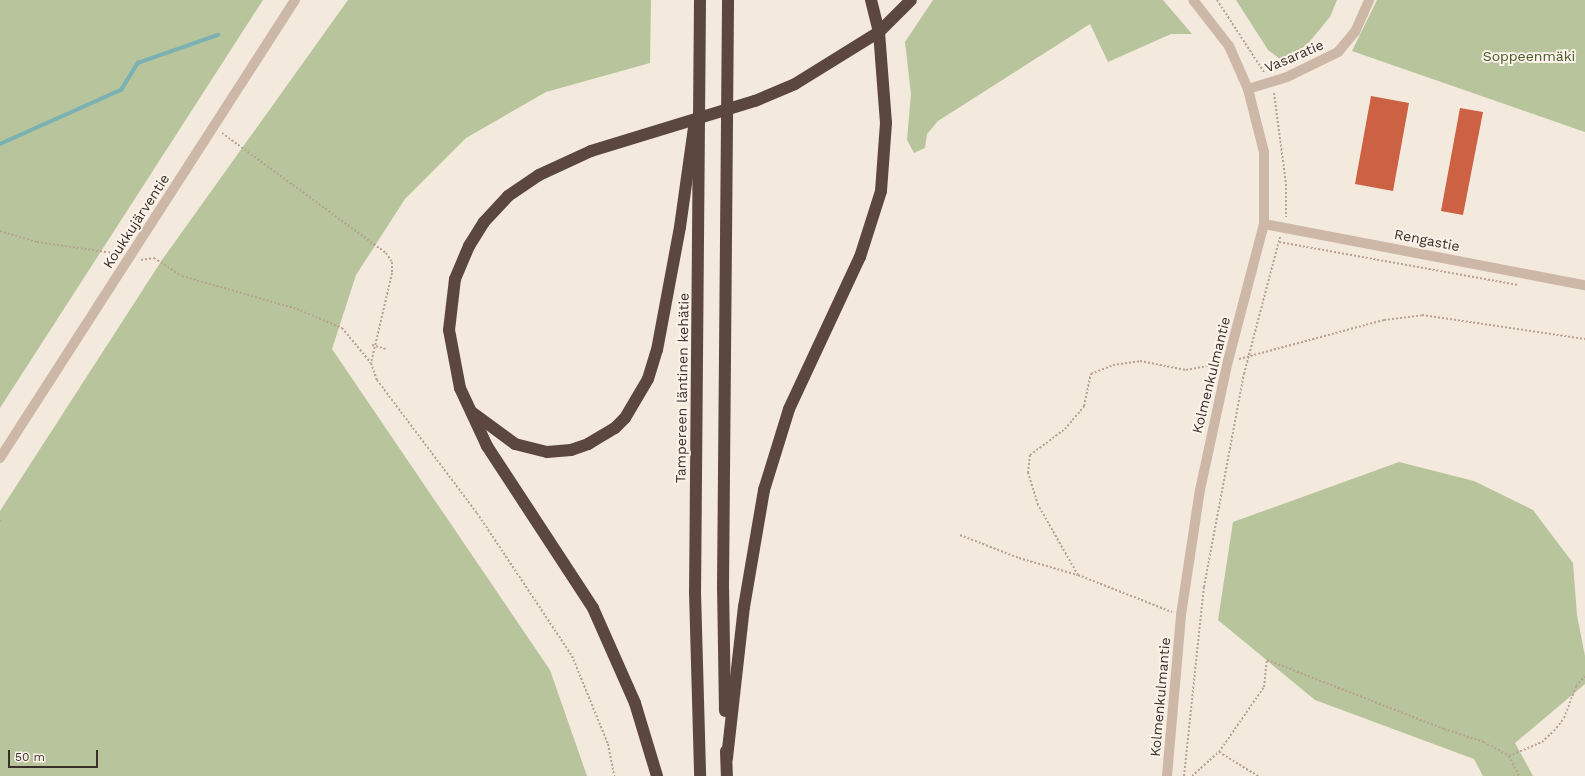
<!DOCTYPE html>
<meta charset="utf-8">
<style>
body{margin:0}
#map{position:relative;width:1585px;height:776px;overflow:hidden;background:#f4e9dd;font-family:"Work Sans",sans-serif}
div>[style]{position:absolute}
.green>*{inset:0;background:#b7c49c}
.stream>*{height:3.5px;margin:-1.75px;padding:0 1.75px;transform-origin:1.75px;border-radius:1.75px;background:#7ab1b3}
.building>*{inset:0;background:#cc6143}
.path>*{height:2px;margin-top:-1px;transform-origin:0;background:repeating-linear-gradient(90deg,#b9a292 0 2px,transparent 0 4px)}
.minor>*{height:10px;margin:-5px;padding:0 5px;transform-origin:5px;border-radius:5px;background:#cdb8a8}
.highway>*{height:12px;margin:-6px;padding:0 6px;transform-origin:6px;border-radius:6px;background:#5b473f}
span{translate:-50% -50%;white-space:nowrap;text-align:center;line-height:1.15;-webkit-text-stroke:4px #fbf3ea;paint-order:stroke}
.street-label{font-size:14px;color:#392e29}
.park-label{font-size:14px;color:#49592b}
.scale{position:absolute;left:8px;top:750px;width:90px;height:18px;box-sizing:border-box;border:2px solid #392e29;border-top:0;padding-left:5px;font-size:12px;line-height:14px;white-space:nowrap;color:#392e29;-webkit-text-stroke:3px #fbf3ea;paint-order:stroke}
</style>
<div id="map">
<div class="green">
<div style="clip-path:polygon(0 0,263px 0,0 408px)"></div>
<div style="clip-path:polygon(348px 0,651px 0,650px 63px,546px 92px,466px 138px,405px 199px,356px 275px,332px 349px,550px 670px,587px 776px,0 776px,0 511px,162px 260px)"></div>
<div style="clip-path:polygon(933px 0,1163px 0,1192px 34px,1171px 34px,1108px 62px,1090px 24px,938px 121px,927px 134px,925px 148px,914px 153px,907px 140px,911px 94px,905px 42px)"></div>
<div style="clip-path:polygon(1236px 0,1337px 0,1330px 17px,1306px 46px,1280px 59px,1268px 50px)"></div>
<div style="clip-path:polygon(1377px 0,1585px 0,1585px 132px,1352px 51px)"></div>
<div style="clip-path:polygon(1399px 462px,1474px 481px,1533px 510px,1573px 563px,1577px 615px,1585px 656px,1585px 684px,1515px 743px,1533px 776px,1483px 776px,1474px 759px,1315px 700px,1218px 620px,1233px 522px)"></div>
</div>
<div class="stream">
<div style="left:0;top:144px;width:133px;rotate:-24.1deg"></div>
<div style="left:121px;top:90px;width:32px;rotate:-58deg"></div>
<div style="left:138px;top:63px;width:85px;rotate:-19.3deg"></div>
</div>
<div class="building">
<div style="clip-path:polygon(1371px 96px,1409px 103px,1393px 191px,1355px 184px)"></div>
<div style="clip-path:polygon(1460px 108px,1483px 112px,1463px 215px,1441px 211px)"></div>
</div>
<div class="path">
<div style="left:1217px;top:0;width:86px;rotate:56.9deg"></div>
<div style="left:1274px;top:93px;width:92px;rotate:82.5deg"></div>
<div style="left:1286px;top:184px;width:33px;rotate:90deg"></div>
<div style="left:222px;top:133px;width:203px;rotate:36.2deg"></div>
<div style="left:386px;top:253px;width:11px;rotate:56deg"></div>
<div style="left:392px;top:262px;width:11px;rotate:90deg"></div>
<div style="left:392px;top:273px;width:92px;rotate:103.1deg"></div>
<div style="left:0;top:231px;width:39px;rotate:17deg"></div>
<div style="left:37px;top:242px;width:84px;rotate:8.2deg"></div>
<div style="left:1279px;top:242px;width:243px;rotate:10.2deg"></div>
<div style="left:141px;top:260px;width:13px;rotate:-9deg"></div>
<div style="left:154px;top:258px;width:33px;rotate:33deg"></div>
<div style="left:182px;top:276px;width:120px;rotate:16deg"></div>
<div style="left:297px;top:309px;width:49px;rotate:22.9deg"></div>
<div style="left:342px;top:328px;width:45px;rotate:50.4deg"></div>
<div style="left:371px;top:363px;width:18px;rotate:71deg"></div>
<div style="left:377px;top:380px;width:166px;rotate:53.1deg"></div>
<div style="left:477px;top:513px;width:172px;rotate:56.4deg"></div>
<div style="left:572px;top:656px;width:95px;rotate:67.8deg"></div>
<div style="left:608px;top:744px;width:33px;rotate:79deg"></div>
<div style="left:372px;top:345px;width:15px;rotate:16deg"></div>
<div style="left:1239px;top:359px;width:150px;rotate:-15.1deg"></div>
<div style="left:1384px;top:320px;width:38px;rotate:-7deg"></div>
<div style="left:1422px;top:315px;width:165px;rotate:8.4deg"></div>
<div style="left:0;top:520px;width:1px;rotate:45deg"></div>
<div style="left:960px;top:535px;width:63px;rotate:21.3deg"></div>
<div style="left:1019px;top:558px;width:61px;rotate:16.1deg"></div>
<div style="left:1078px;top:575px;width:101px;rotate:21.5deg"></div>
<div style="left:1078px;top:575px;width:81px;rotate:-119.7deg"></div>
<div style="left:1038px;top:505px;width:34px;rotate:-107deg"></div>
<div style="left:1028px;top:473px;width:18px;rotate:-84deg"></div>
<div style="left:1030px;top:455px;width:44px;rotate:-36.6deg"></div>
<div style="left:1065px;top:429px;width:30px;rotate:-50deg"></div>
<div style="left:1084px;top:406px;width:33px;rotate:-78deg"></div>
<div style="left:1091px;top:374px;width:24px;rotate:-22deg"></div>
<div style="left:1113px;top:365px;width:27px;rotate:-8deg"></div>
<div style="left:1140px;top:361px;width:47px;rotate:11.1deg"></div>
<div style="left:1186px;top:370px;width:33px;rotate:-11deg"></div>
<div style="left:1219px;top:752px;width:46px;rotate:31.6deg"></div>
<div style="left:1509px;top:756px;width:36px;rotate:-23deg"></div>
<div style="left:1542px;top:742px;width:16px;rotate:-43deg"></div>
<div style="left:1554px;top:731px;width:16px;rotate:-52deg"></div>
<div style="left:1564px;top:718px;width:34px;rotate:-69deg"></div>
<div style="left:1576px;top:686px;width:13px;rotate:-48deg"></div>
<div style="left:1184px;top:776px;width:190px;rotate:-84deg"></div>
<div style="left:1204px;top:587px;width:217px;rotate:-79.4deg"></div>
<div style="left:1244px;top:374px;width:142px;rotate:-75.3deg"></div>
<div style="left:1192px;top:776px;width:36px;rotate:-42deg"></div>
<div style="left:1219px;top:752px;width:79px;rotate:-55.3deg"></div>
<div style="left:1264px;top:687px;width:27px;rotate:-84deg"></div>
<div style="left:1267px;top:660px;width:190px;rotate:21.3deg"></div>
<div style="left:1444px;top:729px;width:42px;rotate:18deg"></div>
<div style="left:1484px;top:742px;width:29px;rotate:29deg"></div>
<div style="left:1509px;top:756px;width:22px;rotate:63deg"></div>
</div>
<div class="minor">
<div style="left:1248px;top:89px;width:41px;rotate:-17.1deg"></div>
<div style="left:1287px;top:77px;width:57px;rotate:-26.1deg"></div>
<div style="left:1338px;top:52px;width:26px;rotate:-50deg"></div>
<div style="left:1355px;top:32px;width:35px;rotate:-66deg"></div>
<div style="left:1264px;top:224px;width:327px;rotate:10.8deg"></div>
<div style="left:0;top:458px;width:545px;rotate:-57.21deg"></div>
<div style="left:1167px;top:776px;width:162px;rotate:-85deg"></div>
<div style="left:1181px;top:615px;width:126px;rotate:-81.4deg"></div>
<div style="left:1200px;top:490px;width:132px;rotate:-77.8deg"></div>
<div style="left:1228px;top:361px;width:142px;rotate:-75.3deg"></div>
<div style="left:1264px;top:224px;width:72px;rotate:-90deg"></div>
<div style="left:1264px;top:152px;width:65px;rotate:-104.3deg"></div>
<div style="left:1248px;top:89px;width:47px;rotate:-113.8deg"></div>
<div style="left:1229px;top:46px;width:58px;rotate:-128deg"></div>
</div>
<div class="highway">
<div style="left:700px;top:0;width:592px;rotate:90.48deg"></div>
<div style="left:695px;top:592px;width:184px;rotate:88.4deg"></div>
<div style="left:473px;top:413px;width:52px;rotate:36.4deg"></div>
<div style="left:515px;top:444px;width:33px;rotate:14deg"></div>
<div style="left:547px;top:452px;width:24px;rotate:-5deg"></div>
<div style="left:571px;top:450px;width:18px;rotate:-19deg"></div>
<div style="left:588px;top:444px;width:31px;rotate:-31deg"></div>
<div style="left:615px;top:428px;width:14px;rotate:-45deg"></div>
<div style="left:625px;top:418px;width:45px;rotate:-59.5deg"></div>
<div style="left:648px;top:379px;width:30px;rotate:-73deg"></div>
<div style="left:657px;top:350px;width:125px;rotate:-79.4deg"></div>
<div style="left:680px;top:227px;width:100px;rotate:-82deg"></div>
<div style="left:725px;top:711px;width:122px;rotate:-90.9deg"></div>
<div style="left:723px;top:589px;width:589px;rotate:-89.51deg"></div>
<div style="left:726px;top:751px;width:25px;rotate:88deg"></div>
<div style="left:727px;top:758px;width:152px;rotate:-83.6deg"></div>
<div style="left:744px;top:607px;width:119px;rotate:-80.3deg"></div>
<div style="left:764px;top:490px;width:85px;rotate:-72.8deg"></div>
<div style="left:789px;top:409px;width:168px;rotate:-65deg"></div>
<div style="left:860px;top:257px;width:69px;rotate:-72.3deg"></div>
<div style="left:881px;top:191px;width:68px;rotate:-85.8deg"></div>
<div style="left:886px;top:123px;width:91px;rotate:-94.4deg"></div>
<div style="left:879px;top:32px;width:33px;rotate:-104deg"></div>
<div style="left:657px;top:776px;width:76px;rotate:-106.8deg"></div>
<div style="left:635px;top:703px;width:104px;rotate:-113.9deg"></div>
<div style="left:593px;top:608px;width:194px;rotate:-123.2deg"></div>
<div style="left:487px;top:446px;width:64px;rotate:-115deg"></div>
<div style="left:460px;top:388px;width:59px;rotate:-100.7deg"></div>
<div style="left:449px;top:330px;width:51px;rotate:-83.3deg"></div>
<div style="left:455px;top:279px;width:36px;rotate:-67deg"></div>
<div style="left:469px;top:246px;width:28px;rotate:-58deg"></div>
<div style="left:484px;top:222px;width:35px;rotate:-47deg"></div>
<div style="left:508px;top:196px;width:37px;rotate:-34deg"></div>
<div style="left:539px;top:175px;width:57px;rotate:-24.8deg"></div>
<div style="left:591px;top:151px;width:171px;rotate:-17deg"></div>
<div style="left:755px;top:101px;width:43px;rotate:-23deg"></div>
<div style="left:795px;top:84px;width:99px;rotate:-31.8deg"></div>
<div style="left:879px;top:32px;width:45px;rotate:-45deg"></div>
</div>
<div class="street-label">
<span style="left:1294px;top:56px;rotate:-23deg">Vasaratie</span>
<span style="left:136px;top:221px;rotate:-57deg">Koukkujärventie</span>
<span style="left:1427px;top:240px;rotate:11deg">Rengastie</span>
<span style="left:1211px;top:375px;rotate:-76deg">Kolmenkulmantie</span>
<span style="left:682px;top:388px;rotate:-89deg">Tampereen läntinen kehätie</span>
<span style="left:1160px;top:697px;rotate:-85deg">Kolmenkulmantie</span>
</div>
<div class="park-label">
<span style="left:1529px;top:56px">Soppeenmäki</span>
</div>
<div class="scale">50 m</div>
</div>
